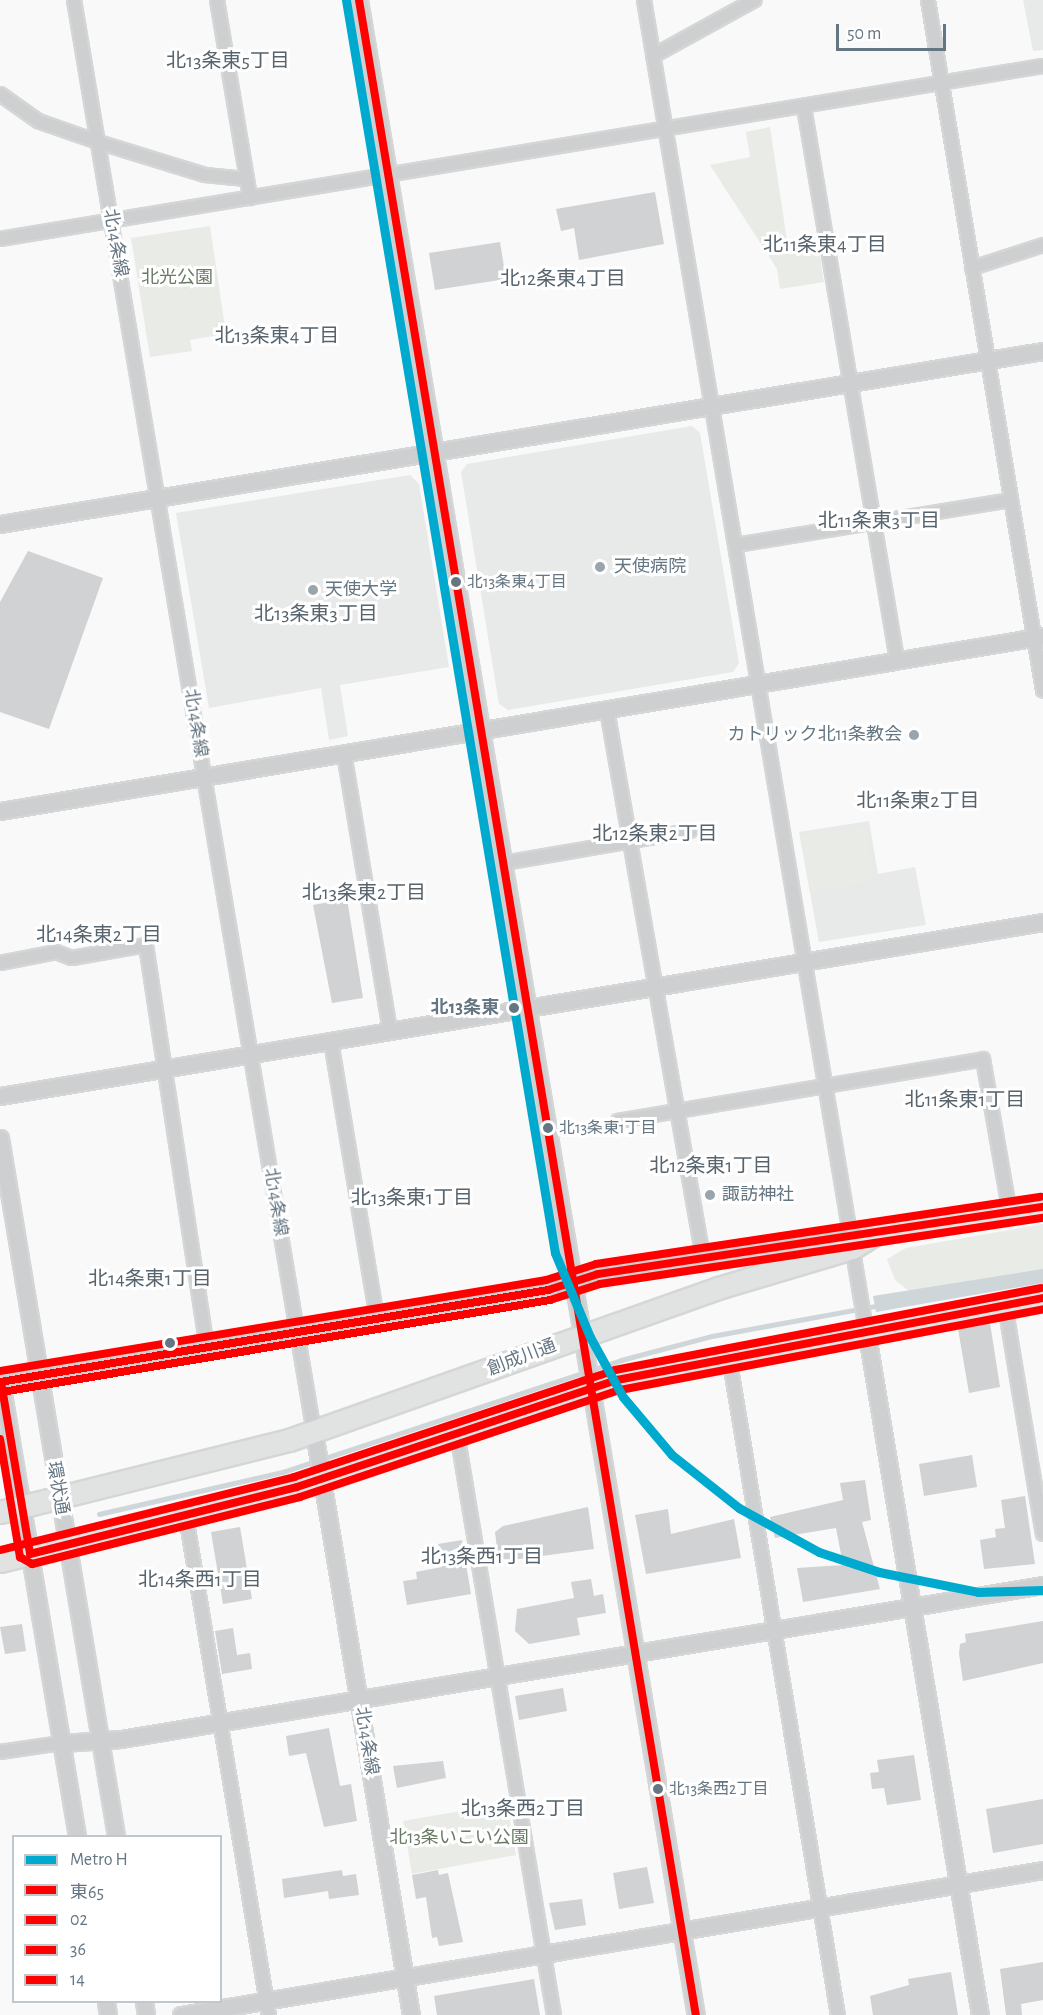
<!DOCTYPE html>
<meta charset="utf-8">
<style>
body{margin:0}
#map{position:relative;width:1043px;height:2015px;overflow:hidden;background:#f9f9f9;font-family:"Alegreya Sans","Noto Sans JP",sans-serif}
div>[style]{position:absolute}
.built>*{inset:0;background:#e8e9e9}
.green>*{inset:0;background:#e8ebe6}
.water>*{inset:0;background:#ced6d9}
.stream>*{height:4.5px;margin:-2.25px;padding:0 2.25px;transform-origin:2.25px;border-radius:2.25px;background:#ced6d9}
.building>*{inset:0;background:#d0d2d3}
.roads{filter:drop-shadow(2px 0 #d5d6d6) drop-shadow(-2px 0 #d5d6d6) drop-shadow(0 2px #d5d6d6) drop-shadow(0 -2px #d5d6d6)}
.minor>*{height:12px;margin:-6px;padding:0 6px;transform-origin:6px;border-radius:6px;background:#cecfd0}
.tertiary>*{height:15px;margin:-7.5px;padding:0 7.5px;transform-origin:7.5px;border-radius:7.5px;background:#cecfd0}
.trunk>*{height:21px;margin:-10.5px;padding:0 10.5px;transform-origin:10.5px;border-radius:10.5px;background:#e1e2e2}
.bus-1>*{height:8px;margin:-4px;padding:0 4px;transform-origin:4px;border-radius:4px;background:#f00}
.bus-2>*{height:8px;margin:-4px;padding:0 4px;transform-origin:4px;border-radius:4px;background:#f00}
.bus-3>*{height:8px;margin:-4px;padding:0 4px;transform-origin:4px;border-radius:4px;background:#f00}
.bus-4>*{height:8px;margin:-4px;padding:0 4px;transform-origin:4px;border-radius:4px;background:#f00}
.metro-1>*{height:9px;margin:-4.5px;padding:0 4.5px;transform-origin:4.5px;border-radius:4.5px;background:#00a9ce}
.dots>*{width:16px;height:16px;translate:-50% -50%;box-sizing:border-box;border:3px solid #fff;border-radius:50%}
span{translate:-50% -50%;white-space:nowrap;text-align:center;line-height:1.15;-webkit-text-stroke:6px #fff;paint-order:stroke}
.bus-label{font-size:16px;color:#657683}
.left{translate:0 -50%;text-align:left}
.street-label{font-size:18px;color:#657683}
.park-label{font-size:18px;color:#687a64}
.poi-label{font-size:18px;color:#657683}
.right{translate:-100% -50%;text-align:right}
.stop-label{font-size:18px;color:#657683;font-weight:700}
.neighbourhood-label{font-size:20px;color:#57646e}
.legend{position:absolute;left:12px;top:1835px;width:210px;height:168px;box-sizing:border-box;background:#fff;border:2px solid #c1c8cd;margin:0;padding:8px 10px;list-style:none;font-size:18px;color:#657683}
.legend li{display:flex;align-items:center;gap:12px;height:30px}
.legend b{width:30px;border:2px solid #c1c8cd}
.scale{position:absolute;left:836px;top:24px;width:110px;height:27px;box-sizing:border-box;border:3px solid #657683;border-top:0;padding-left:8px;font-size:18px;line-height:21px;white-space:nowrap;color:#657683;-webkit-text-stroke:4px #fff;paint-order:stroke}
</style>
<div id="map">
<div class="built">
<div style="clip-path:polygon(1023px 0,1043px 0,1043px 50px,1033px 51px)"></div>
<div style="clip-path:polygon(692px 426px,700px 433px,739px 663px,733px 672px,508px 710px,499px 704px,461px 472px,467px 464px)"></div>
<div style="clip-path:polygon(410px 475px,419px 484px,449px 667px,340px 685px,348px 736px,329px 740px,321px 688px,209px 708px,176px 513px)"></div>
<div style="clip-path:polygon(869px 821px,878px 874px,915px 867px,926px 925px,819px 942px,799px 832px)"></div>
</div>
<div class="green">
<div style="clip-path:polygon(770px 127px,789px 254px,819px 250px,824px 282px,780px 289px,777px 269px,710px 165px,750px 157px,746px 132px)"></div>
<div style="clip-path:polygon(210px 226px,226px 334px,190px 340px,192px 351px,150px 357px,131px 238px)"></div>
<div style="clip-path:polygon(867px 827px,874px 881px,810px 892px,800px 835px)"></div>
<div style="clip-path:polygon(1043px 1224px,1043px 1272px,910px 1292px,895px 1280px,887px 1259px,906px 1248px)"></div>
<div style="clip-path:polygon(507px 1803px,516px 1855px,412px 1874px,403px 1821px)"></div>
</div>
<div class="water">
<div style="clip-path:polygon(1043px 1269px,1043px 1283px,876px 1312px,873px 1296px)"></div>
</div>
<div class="stream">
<div style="left:99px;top:1514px;width:189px;rotate:-12.9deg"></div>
<div style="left:283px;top:1472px;width:356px;rotate:-18.3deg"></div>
<div style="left:621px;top:1360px;width:94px;rotate:-14.8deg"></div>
<div style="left:712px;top:1336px;width:172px;rotate:-10.4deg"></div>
</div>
<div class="building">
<div style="clip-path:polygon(655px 192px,664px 244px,579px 260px,574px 228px,561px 231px,556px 209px)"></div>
<div style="clip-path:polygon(500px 242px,506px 279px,435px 290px,429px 253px)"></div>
<div style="clip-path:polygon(28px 551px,103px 578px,49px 729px,0 712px,0 602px)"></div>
<div style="clip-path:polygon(347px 899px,363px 998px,332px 1003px,313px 905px)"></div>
<div style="clip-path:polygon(990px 1323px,1000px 1387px,969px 1393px,958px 1329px)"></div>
<div style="clip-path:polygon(972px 1455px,977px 1487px,924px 1496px,919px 1464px)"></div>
<div style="clip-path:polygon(865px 1480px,871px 1520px,862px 1522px,880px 1589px,803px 1602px,797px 1568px,843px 1565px,836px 1528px,775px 1538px,770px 1517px,843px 1500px,840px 1483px)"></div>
<div style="clip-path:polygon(1025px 1496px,1035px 1564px,984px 1569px,980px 1540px,996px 1537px,995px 1529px,1005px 1528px,1001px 1500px)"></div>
<div style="clip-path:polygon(588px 1507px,594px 1549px,505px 1561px,498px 1557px,495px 1532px,503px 1526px)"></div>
<div style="clip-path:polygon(668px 1509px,671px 1534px,734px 1519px,741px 1558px,646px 1574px,635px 1515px)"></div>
<div style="clip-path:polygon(240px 1527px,252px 1599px,223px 1604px,211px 1532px)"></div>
<div style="clip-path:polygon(462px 1540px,471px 1594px,407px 1605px,403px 1581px,417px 1579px,416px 1572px,442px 1567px,438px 1544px)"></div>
<div style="clip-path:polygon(591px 1579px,594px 1596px,603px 1594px,606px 1613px,577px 1618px,580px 1635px,529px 1644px,515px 1631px,517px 1609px,574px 1598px,571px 1582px)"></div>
<div style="clip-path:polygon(1043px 1621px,1043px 1663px,963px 1681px,959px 1654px,960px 1644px,966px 1642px,965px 1634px)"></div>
<div style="clip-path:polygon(22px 1624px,26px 1651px,5px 1654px,0 1627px)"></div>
<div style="clip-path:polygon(233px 1628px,237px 1655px,250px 1653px,252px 1669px,222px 1674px,215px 1631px)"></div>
<div style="clip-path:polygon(563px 1688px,567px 1711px,519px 1720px,515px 1696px)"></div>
<div style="clip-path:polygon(329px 1728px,340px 1786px,351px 1784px,357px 1821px,324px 1827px,306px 1753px,289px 1756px,286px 1736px)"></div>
<div style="clip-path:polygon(914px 1755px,921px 1800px,887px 1805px,884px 1788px,872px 1789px,870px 1773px,879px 1772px,877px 1760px)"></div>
<div style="clip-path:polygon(443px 1761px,446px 1778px,397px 1788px,393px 1766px)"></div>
<div style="clip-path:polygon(1043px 1799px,1043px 1844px,993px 1853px,986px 1809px)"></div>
<div style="clip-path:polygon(647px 1867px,654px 1903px,619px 1909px,613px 1873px)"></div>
<div style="clip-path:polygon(342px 1870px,343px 1876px,356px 1874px,359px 1895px,329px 1899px,328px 1891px,284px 1898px,282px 1879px)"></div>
<div style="clip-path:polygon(438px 1870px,439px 1875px,448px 1873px,463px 1942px,439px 1946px,437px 1937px,432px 1938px,426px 1897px,416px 1899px,412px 1875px)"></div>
<div style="clip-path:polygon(582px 1899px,586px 1925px,555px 1930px,549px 1903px)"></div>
<div style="clip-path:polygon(1043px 1962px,1043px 2000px,1021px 2004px,1022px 2015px,1006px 2015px,1000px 1969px)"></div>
<div style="clip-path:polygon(951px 1972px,958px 2015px,873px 2015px,870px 1996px,909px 1985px,908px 1979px)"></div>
<div style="clip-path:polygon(534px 1979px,540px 2015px,437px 2015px,434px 1996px)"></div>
</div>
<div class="roads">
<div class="minor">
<div style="left:74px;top:0;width:1452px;rotate:80.49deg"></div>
<div style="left:217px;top:0;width:201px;rotate:80.5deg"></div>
<div style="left:644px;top:0;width:1347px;rotate:80.52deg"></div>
<div style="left:928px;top:0;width:700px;rotate:80.54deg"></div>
<div style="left:653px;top:56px;width:116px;rotate:-28.8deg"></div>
<div style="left:0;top:94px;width:47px;rotate:35.4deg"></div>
<div style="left:38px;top:121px;width:64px;rotate:19.3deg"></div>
<div style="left:98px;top:142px;width:112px;rotate:17.1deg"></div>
<div style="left:205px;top:175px;width:41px;rotate:5.6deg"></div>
<div style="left:804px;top:107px;width:561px;rotate:80.45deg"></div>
<div style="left:0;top:239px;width:1057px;rotate:-9.42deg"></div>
<div style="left:972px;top:268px;width:75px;rotate:-17.9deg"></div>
<div style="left:736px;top:545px;width:278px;rotate:-9.3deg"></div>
<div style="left:607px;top:710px;width:555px;rotate:80.05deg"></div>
<div style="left:344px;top:753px;width:282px;rotate:80.6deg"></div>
<div style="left:504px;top:863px;width:189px;rotate:-9.8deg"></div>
<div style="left:0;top:963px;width:57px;rotate:-11.1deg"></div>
<div style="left:56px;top:952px;width:17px;rotate:21deg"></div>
<div style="left:72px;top:958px;width:75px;rotate:-10deg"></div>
<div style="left:146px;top:945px;width:406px;rotate:81.4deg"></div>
<div style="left:331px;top:1041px;width:281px;rotate:80.6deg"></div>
<div style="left:618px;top:1121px;width:370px;rotate:-9.6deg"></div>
<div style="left:983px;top:1059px;width:156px;rotate:80.1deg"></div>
<div style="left:574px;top:1282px;width:25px;rotate:-18deg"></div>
<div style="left:598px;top:1274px;width:261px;rotate:-9deg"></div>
<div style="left:1005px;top:1305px;width:232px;rotate:80.6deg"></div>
<div style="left:729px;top:1356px;width:668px;rotate:80.61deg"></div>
<div style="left:457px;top:1433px;width:590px;rotate:80.54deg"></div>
<div style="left:186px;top:1516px;width:506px;rotate:80.56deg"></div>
<div style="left:0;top:1752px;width:63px;rotate:-8.3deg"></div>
</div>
<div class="tertiary">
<div style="left:359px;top:0;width:2043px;rotate:80.51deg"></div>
<div style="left:0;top:524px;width:1057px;rotate:-9.42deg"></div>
<div style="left:0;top:811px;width:1058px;rotate:-9.52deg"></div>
<div style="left:0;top:1096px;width:1057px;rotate:-9.47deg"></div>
<div style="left:0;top:1138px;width:708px;rotate:80.56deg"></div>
<div style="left:866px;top:1329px;width:695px;rotate:80.56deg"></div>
<div style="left:0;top:1376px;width:466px;rotate:80.5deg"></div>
<div style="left:0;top:1382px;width:583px;rotate:-9.88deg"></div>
<div style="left:314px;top:1432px;width:591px;rotate:80.55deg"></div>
<div style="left:62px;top:1743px;width:59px;rotate:-3.9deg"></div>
<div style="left:121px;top:1739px;width:935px;rotate:-9.48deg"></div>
<div style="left:106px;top:2002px;width:13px;rotate:81deg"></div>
<div style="left:144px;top:2002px;width:13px;rotate:81deg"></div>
<div style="left:181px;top:2015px;width:874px;rotate:-9.55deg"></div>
</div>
<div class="trunk">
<div style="left:0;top:1512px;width:298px;rotate:-14deg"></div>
<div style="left:289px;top:1440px;width:455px;rotate:-19.5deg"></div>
<div style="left:718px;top:1288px;width:140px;rotate:-16.6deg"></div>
<div style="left:852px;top:1248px;width:26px;rotate:-32deg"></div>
<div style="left:874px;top:1234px;width:171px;rotate:-9.1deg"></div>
<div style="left:0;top:1561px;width:306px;rotate:-14deg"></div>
<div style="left:297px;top:1487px;width:337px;rotate:-18.5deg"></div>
<div style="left:617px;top:1380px;width:434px;rotate:-10.9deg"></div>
</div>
</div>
<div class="bus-1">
<div style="left:359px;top:0;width:2043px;rotate:80.51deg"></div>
</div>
<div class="bus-2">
<div style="left:0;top:1382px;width:556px;rotate:-9.53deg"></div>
<div style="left:548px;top:1290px;width:52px;rotate:-17.7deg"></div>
<div style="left:598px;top:1274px;width:450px;rotate:-8.6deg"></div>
<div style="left:1px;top:1382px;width:174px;rotate:80.4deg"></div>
<div style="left:30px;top:1554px;width:275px;rotate:-14.1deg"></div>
<div style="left:297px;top:1487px;width:337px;rotate:-18.5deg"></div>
<div style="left:617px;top:1380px;width:434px;rotate:-10.9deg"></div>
</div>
<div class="bus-3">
<div style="left:2px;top:1392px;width:556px;rotate:-9.53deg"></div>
<div style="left:550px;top:1300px;width:52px;rotate:-17.7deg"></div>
<div style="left:600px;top:1284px;width:448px;rotate:-8.5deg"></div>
<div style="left:0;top:1439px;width:120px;rotate:80.4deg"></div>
<div style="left:20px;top:1557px;width:14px;rotate:30deg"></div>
<div style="left:32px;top:1564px;width:276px;rotate:-14deg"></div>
<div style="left:300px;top:1497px;width:337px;rotate:-18.5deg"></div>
<div style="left:620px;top:1390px;width:431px;rotate:-10.8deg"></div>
</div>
<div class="bus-4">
<div style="left:0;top:1371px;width:554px;rotate:-9.46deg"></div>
<div style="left:546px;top:1280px;width:52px;rotate:-17.7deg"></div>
<div style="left:596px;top:1264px;width:450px;rotate:-8.6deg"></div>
<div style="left:0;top:1550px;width:303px;rotate:-13.9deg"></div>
<div style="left:294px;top:1477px;width:338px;rotate:-18.4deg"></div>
<div style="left:615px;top:1370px;width:434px;rotate:-10.9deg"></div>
</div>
<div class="metro-1">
<div style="left:346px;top:0;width:1270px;rotate:80.53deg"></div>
<div style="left:555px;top:1253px;width:91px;rotate:67.4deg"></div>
<div style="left:590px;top:1337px;width:68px;rotate:61.2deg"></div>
<div style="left:623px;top:1397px;width:76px;rotate:49.8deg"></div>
<div style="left:672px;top:1455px;width:85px;rotate:38.3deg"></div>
<div style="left:739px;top:1508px;width:91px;rotate:28.8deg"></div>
<div style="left:819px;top:1552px;width:63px;rotate:18.4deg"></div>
<div style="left:879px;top:1572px;width:101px;rotate:11.4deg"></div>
<div style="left:978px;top:1592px;width:65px;rotate:-1.8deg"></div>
</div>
<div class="dots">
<div style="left:600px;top:567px;background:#99a4ac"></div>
<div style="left:456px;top:582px;background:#657683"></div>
<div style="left:313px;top:590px;background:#99a4ac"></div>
<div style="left:914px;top:735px;background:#99a4ac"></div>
<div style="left:514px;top:1008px;background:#657683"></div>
<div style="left:548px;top:1128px;background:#657683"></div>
<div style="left:710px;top:1195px;background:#99a4ac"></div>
<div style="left:170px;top:1343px;background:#657683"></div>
<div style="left:658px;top:1789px;background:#657683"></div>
</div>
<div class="bus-label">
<span class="left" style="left:467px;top:582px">北13条東4丁目</span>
<span class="left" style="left:559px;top:1128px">北13条東1丁目</span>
<span class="left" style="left:669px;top:1789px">北13条西2丁目</span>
</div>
<div class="street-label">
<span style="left:115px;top:243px;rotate:80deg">北14条線</span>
<span style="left:195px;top:723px;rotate:81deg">北14条線</span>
<span style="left:275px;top:1202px;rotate:81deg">北14条線</span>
<span style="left:522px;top:1358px;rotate:-21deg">創成川通</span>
<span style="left:57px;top:1488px;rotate:80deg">環状通</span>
<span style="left:366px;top:1741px;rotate:81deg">北14条線</span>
</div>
<div class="park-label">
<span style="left:177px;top:278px">北光公園</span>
<span style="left:459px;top:1838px">北13条いこい公園</span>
</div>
<div class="poi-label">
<span class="left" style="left:614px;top:567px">天使病院</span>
<span class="left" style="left:325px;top:590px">天使大学</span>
<span class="right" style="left:902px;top:735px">カトリック北11条教会</span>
<span class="left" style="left:722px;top:1195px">諏訪神社</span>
</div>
<div class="stop-label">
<span class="right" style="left:499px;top:1008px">北13条東</span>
</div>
<div class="neighbourhood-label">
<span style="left:228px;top:61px">北13条東5丁目</span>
<span style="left:825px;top:245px">北11条東4丁目</span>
<span style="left:563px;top:279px">北12条東4丁目</span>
<span style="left:277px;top:336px">北13条東4丁目</span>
<span style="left:879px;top:521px">北11条東3丁目</span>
<span style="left:316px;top:614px">北13条東3丁目</span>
<span style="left:918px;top:801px">北11条東2丁目</span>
<span style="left:655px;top:834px">北12条東2丁目</span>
<span style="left:364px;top:893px">北13条東2丁目</span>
<span style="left:99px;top:935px">北14条東2丁目</span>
<span style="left:965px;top:1100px">北11条東1丁目</span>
<span style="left:711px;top:1166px">北12条東1丁目</span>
<span style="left:412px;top:1198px">北13条東1丁目</span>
<span style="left:150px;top:1279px">北14条東1丁目</span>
<span style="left:482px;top:1557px">北13条西1丁目</span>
<span style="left:200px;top:1580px">北14条西1丁目</span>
<span style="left:523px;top:1809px">北13条西2丁目</span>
</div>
<ul class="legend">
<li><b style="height:8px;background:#00a9ce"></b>Metro H</li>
<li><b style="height:8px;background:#f00"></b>東65</li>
<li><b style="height:8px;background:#f00"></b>02</li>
<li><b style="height:8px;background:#f00"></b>36</li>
<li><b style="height:8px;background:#f00"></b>14</li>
</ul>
<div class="scale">50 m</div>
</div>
